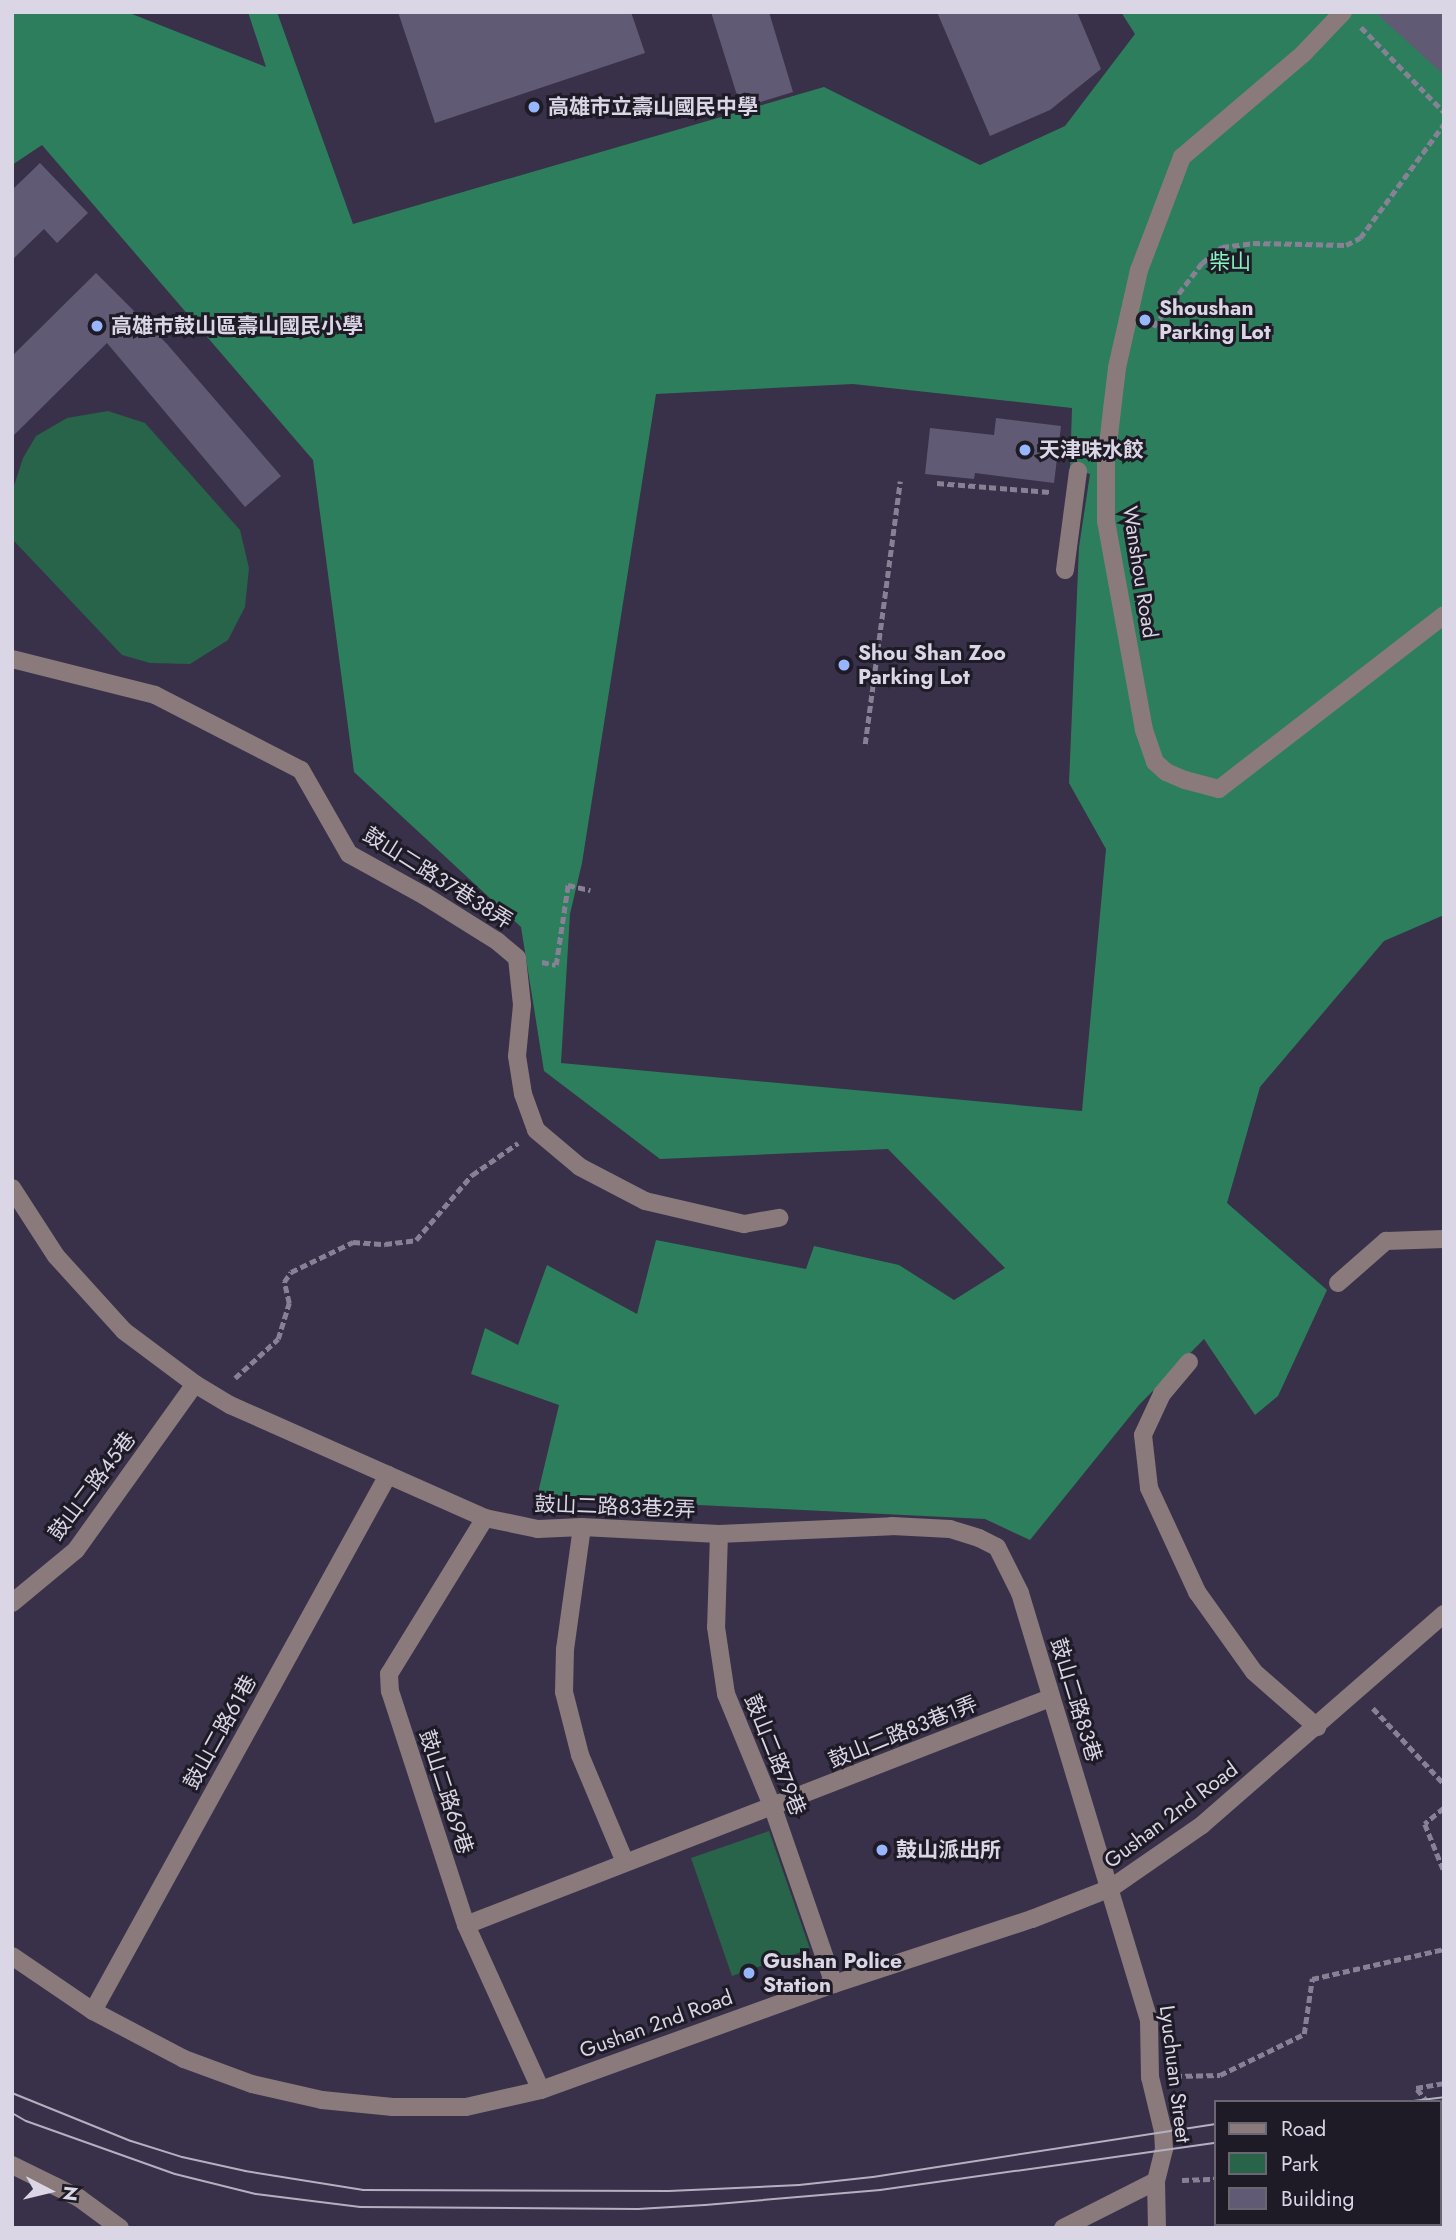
<!DOCTYPE html>
<meta charset="utf-8">
<style>
body{margin:0}
#map{position:relative;width:1456px;height:2240px;overflow:hidden;background:#383149;font-family:Jost,"Noto Sans TC",sans-serif}
div>[style]{position:absolute}
.green>*{inset:0;background:#28644a}
.forest>*{inset:0;background:#2d7e5c}
.building>*{inset:0;background:#615a74}
.path>*{height:4.5px;margin-top:-2.25px;transform-origin:0;background:repeating-linear-gradient(90deg,#868194 0 7px,transparent 0 10.5px)}
.minor>*{height:18px;margin:-9px;padding:0 9px;transform-origin:9px;border-radius:9px;background:#8a7a7c}
.tram>*{height:2px;margin:-1px;padding:0 1px;transform-origin:1px;border-radius:1px;background:#b5b0c1}
.dots>*{width:19px;height:19px;translate:-50% -50%;box-sizing:border-box;border:4px solid #1e1b26;border-radius:50%}
span{translate:-50% -50%;white-space:nowrap;text-align:center;line-height:1.15;-webkit-text-stroke:6px #1e1b26;paint-order:stroke}
.poi-label{font-size:21px;color:#dad6e5;font-weight:700}
.left{translate:0 -50%;text-align:left}
.park-label{font-size:21px;color:#87f5c2}
.street-label{font-size:21px;color:#dad6e5}
.frame{position:absolute;inset:0;border:14px solid #dad6e5;pointer-events:none}
.legend{position:absolute;left:1214px;top:2100px;width:228px;height:126px;box-sizing:border-box;background:#1e1b26;border:2px solid #696672;margin:0;padding:9px 12px;list-style:none;font-size:21px;color:#dad6e5}
.legend li{display:flex;align-items:center;gap:14px;height:35px}
.legend b{width:35px;border:2px solid #696672}
.north{position:absolute;left:14px;top:2156px;width:70px;height:70px;-webkit-text-stroke:5px #1e1b26;paint-order:stroke;rotate:97deg;font-size:19px;font-weight:700;line-height:28px;text-align:center;color:#dad6e5}
.north::after{content:'';display:block;margin:auto;width:24px;height:32px;background:#dad6e5;clip-path:polygon(50% 0,100% 100%,50% 72%,0 100%)}
</style>
<div id="map">
<div class="green">
<div style="clip-path:polygon(108px 411px,145px 423px,240px 530px,249px 568px,245px 607px,228px 640px,190px 664px,150px 663px,122px 655px,14px 541px,12px 492px,23px 458px,36px 436px,67px 418px)"></div>
<div style="clip-path:polygon(769px 1831px,810px 1949px,732px 1976px,691px 1858px)"></div>
</div>
<div class="forest">
<div style="clip-path:polygon(evenodd,12px 12px,127px 12px,266px 67px,248px 12px,277px 12px,353px 224px,824px 87px,980px 165px,1065px 126px,1135px 34px,1121px 12px,1444px 12px,1444px 915px,1384px 941px,1260px 1087px,1227px 1203px,1327px 1290px,1278px 1396px,1255px 1415px,1204px 1339px,1139px 1405px,1030px 1540px,985px 1519px,537px 1497px,559px 1405px,471px 1374px,485px 1328px,518px 1345px,547px 1265px,637px 1314px,656px 1240px,806px 1269px,814px 1246px,899px 1265px,954px 1300px,1005px 1268px,888px 1149px,660px 1159px,544px 1071px,521px 927px,354px 772px,313px 460px,42px 145px,12px 165px,12px 12px,853px 384px,1072px 408px,1070px 469px,1090px 474px,1079px 547px,1069px 783px,1106px 849px,1082px 1111px,561px 1063px,570px 914px,582px 863px,656px 394px,853px 384px)"></div>
</div>
<div class="building">
<div style="clip-path:polygon(398px 12px,631px 12px,645px 53px,435px 123px)"></div>
<div style="clip-path:polygon(711px 12px,769px 12px,793px 92px,741px 108px)"></div>
<div style="clip-path:polygon(937px 12px,1077px 12px,1101px 69px,1050px 110px,990px 136px)"></div>
<div style="clip-path:polygon(1375px 12px,1444px 12px,1444px 75px)"></div>
<div style="clip-path:polygon(40px 163px,88px 213px,57px 243px,44px 229px,12px 260px,12px 190px)"></div>
<div style="clip-path:polygon(96px 273px,167px 344px,281px 476px,245px 507px,107px 343px,12px 437px,12px 356px)"></div>
<div style="clip-path:polygon(996px 418px,1061px 426px,1054px 483px,975px 473px,974px 479px,925px 474px,930px 428px,994px 435px)"></div>
</div>
<div class="path">
<div style="left:1361px;top:27px;width:119px;rotate:45.7deg"></div>
<div style="left:1153px;top:327px;width:81px;rotate:-52.6deg"></div>
<div style="left:1202px;top:263px;width:26px;rotate:-39deg"></div>
<div style="left:1222px;top:247px;width:31px;rotate:-7deg"></div>
<div style="left:1253px;top:243px;width:93px;rotate:1.2deg"></div>
<div style="left:1346px;top:245px;width:16px;rotate:-27deg"></div>
<div style="left:1360px;top:238px;width:142px;rotate:-53.6deg"></div>
<div style="left:937px;top:483px;width:113px;rotate:4.6deg"></div>
<div style="left:865px;top:744px;width:265px;rotate:-82.4deg"></div>
<div style="left:542px;top:962px;width:14px;rotate:12deg"></div>
<div style="left:556px;top:965px;width:81px;rotate:-81.5deg"></div>
<div style="left:568px;top:885px;width:23px;rotate:13deg"></div>
<div style="left:235px;top:1378px;width:58px;rotate:-42.2deg"></div>
<div style="left:278px;top:1339px;width:38px;rotate:-73deg"></div>
<div style="left:289px;top:1303px;width:22px;rotate:-103deg"></div>
<div style="left:284px;top:1282px;width:12px;rotate:-55deg"></div>
<div style="left:291px;top:1272px;width:69px;rotate:-25.8deg"></div>
<div style="left:353px;top:1242px;width:32px;rotate:4deg"></div>
<div style="left:385px;top:1244px;width:31px;rotate:-7deg"></div>
<div style="left:416px;top:1240px;width:86px;rotate:-49.3deg"></div>
<div style="left:472px;top:1175px;width:56px;rotate:-34.8deg"></div>
<div style="left:1373px;top:1708px;width:104px;rotate:46.9deg"></div>
<div style="left:1444px;top:1808px;width:25px;rotate:140deg"></div>
<div style="left:1425px;top:1824px;width:51px;rotate:68deg"></div>
<div style="left:1175px;top:2076px;width:45px;rotate:-1.3deg"></div>
<div style="left:1220px;top:2075px;width:93px;rotate:-26deg"></div>
<div style="left:1304px;top:2034px;width:56px;rotate:-81.7deg"></div>
<div style="left:1312px;top:1979px;width:135px;rotate:-12.8deg"></div>
<div style="left:1416px;top:2088px;width:28px;rotate:-10deg"></div>
<div style="left:1417px;top:2089px;width:17px;rotate:50deg"></div>
<div style="left:1440px;top:2143px;width:4px;rotate:-14deg"></div>
<div style="left:1440px;top:2168px;width:4px;rotate:-14deg"></div>
<div style="left:1182px;top:2180px;width:34px;rotate:-2deg"></div>
</div>
<div class="minor">
<div style="left:1343px;top:12px;width:58px;rotate:133.6deg"></div>
<div style="left:1303px;top:54px;width:159px;rotate:139.6deg"></div>
<div style="left:1182px;top:157px;width:121px;rotate:110.8deg"></div>
<div style="left:1139px;top:270px;width:100px;rotate:102.7deg"></div>
<div style="left:1117px;top:368px;width:42px;rotate:96.8deg"></div>
<div style="left:1112px;top:410px;width:52px;rotate:96.6deg"></div>
<div style="left:1106px;top:462px;width:59px;rotate:90deg"></div>
<div style="left:1106px;top:521px;width:212px;rotate:79.7deg"></div>
<div style="left:1144px;top:730px;width:34px;rotate:71deg"></div>
<div style="left:1155px;top:762px;width:15px;rotate:42deg"></div>
<div style="left:1166px;top:772px;width:21px;rotate:23deg"></div>
<div style="left:1185px;top:780px;width:35px;rotate:15deg"></div>
<div style="left:1219px;top:789px;width:284px;rotate:-37.7deg"></div>
<div style="left:1065px;top:570px;width:100px;rotate:-82.5deg"></div>
<div style="left:12px;top:659px;width:147px;rotate:14.1deg"></div>
<div style="left:155px;top:695px;width:164px;rotate:27.2deg"></div>
<div style="left:301px;top:770px;width:97px;rotate:60.3deg"></div>
<div style="left:349px;top:854px;width:87px;rotate:28.9deg"></div>
<div style="left:425px;top:896px;width:85px;rotate:32deg"></div>
<div style="left:497px;top:941px;width:26px;rotate:40deg"></div>
<div style="left:517px;top:958px;width:47px;rotate:83.9deg"></div>
<div style="left:522px;top:1005px;width:51px;rotate:95.6deg"></div>
<div style="left:517px;top:1056px;width:38px;rotate:81deg"></div>
<div style="left:523px;top:1094px;width:38px;rotate:70deg"></div>
<div style="left:536px;top:1130px;width:57px;rotate:40.1deg"></div>
<div style="left:580px;top:1167px;width:73px;rotate:27.6deg"></div>
<div style="left:645px;top:1201px;width:102px;rotate:13.1deg"></div>
<div style="left:744px;top:1224px;width:36px;rotate:-10deg"></div>
<div style="left:12px;top:1188px;width:81px;rotate:57.1deg"></div>
<div style="left:56px;top:1256px;width:101px;rotate:47.8deg"></div>
<div style="left:124px;top:1331px;width:89px;rotate:36.7deg"></div>
<div style="left:195px;top:1384px;width:41px;rotate:31deg"></div>
<div style="left:230px;top:1405px;width:279px;rotate:23.9deg"></div>
<div style="left:485px;top:1518px;width:54px;rotate:11.7deg"></div>
<div style="left:538px;top:1529px;width:44px;rotate:-2.6deg"></div>
<div style="left:582px;top:1527px;width:137px;rotate:2.9deg"></div>
<div style="left:719px;top:1534px;width:173px;rotate:-2.6deg"></div>
<div style="left:892px;top:1526px;width:58px;rotate:3deg"></div>
<div style="left:950px;top:1529px;width:30px;rotate:17deg"></div>
<div style="left:979px;top:1538px;width:20px;rotate:27deg"></div>
<div style="left:997px;top:1547px;width:51px;rotate:63.4deg"></div>
<div style="left:1020px;top:1593px;width:446px;rotate:73.2deg"></div>
<div style="left:1149px;top:2020px;width:57px;rotate:89deg"></div>
<div style="left:1150px;top:2077px;width:56px;rotate:76.5deg"></div>
<div style="left:1163px;top:2131px;width:18px;rotate:87deg"></div>
<div style="left:1164px;top:2149px;width:33px;rotate:104deg"></div>
<div style="left:1156px;top:2181px;width:47px;rotate:88.8deg"></div>
<div style="left:1338px;top:1283px;width:64px;rotate:-41.2deg"></div>
<div style="left:1386px;top:1241px;width:58px;rotate:-2deg"></div>
<div style="left:1189px;top:1362px;width:42px;rotate:130.2deg"></div>
<div style="left:1162px;top:1394px;width:45px;rotate:114.9deg"></div>
<div style="left:1143px;top:1435px;width:53px;rotate:83.5deg"></div>
<div style="left:1149px;top:1488px;width:115px;rotate:65.2deg"></div>
<div style="left:1197px;top:1592px;width:98px;rotate:54.5deg"></div>
<div style="left:1254px;top:1672px;width:84px;rotate:41.1deg"></div>
<div style="left:485px;top:1518px;width:183px;rotate:121.6deg"></div>
<div style="left:389px;top:1674px;width:17px;rotate:87deg"></div>
<div style="left:390px;top:1691px;width:246px;rotate:72deg"></div>
<div style="left:466px;top:1925px;width:181px;rotate:65.6deg"></div>
<div style="left:582px;top:1527px;width:123px;rotate:97.9deg"></div>
<div style="left:565px;top:1649px;width:43px;rotate:91.3deg"></div>
<div style="left:564px;top:1692px;width:65px;rotate:75.7deg"></div>
<div style="left:580px;top:1755px;width:116px;rotate:67.2deg"></div>
<div style="left:719px;top:1534px;width:93px;rotate:91.8deg"></div>
<div style="left:716px;top:1627px;width:68px;rotate:81.5deg"></div>
<div style="left:726px;top:1694px;width:123px;rotate:67.6deg"></div>
<div style="left:773px;top:1808px;width:186px;rotate:70.9deg"></div>
<div style="left:12px;top:1603px;width:83px;rotate:-39.6deg"></div>
<div style="left:76px;top:1550px;width:204px;rotate:-54.4deg"></div>
<div style="left:466px;top:1925px;width:627px;rotate:-21.24deg"></div>
<div style="left:12px;top:1956px;width:98px;rotate:34.2deg"></div>
<div style="left:93px;top:2011px;width:103px;rotate:27.8deg"></div>
<div style="left:184px;top:2059px;width:72px;rotate:20.2deg"></div>
<div style="left:252px;top:2084px;width:72px;rotate:12.9deg"></div>
<div style="left:322px;top:2100px;width:71px;rotate:5.6deg"></div>
<div style="left:393px;top:2107px;width:73px"></div>
<div style="left:466px;top:2107px;width:77px;rotate:-12.8deg"></div>
<div style="left:541px;top:2090px;width:312px;rotate:-19.9deg"></div>
<div style="left:834px;top:1984px;width:208px;rotate:-18.2deg"></div>
<div style="left:1032px;top:1919px;width:85px;rotate:-21.4deg"></div>
<div style="left:1111px;top:1888px;width:111px;rotate:-34.7deg"></div>
<div style="left:1202px;top:1825px;width:321px;rotate:-41.1deg"></div>
<div style="left:93px;top:2011px;width:612px;rotate:-61.17deg"></div>
<div style="left:12px;top:2165px;width:75px;rotate:26.2deg"></div>
<div style="left:79px;top:2198px;width:51px;rotate:36.2deg"></div>
<div style="left:1063px;top:2228px;width:104px;rotate:-26.8deg"></div>
<div style="left:1394px;top:2228px;width:4px;rotate:-90deg"></div>
</div>
<div class="tram">
<div style="left:12px;top:2093px;width:128px;rotate:22deg"></div>
<div style="left:131px;top:2141px;width:53px;rotate:17.4deg"></div>
<div style="left:182px;top:2157px;width:65px;rotate:12.5deg"></div>
<div style="left:245px;top:2171px;width:120px;rotate:9.1deg"></div>
<div style="left:363px;top:2190px;width:306px;rotate:0.2deg"></div>
<div style="left:669px;top:2191px;width:130px;rotate:-2.6deg"></div>
<div style="left:799px;top:2185px;width:74px;rotate:-6.2deg"></div>
<div style="left:873px;top:2177px;width:347px;rotate:-8.8deg"></div>
<div style="left:1405px;top:2102px;width:39px;rotate:-7deg"></div>
<div style="left:12px;top:2113px;width:16px;rotate:30deg"></div>
<div style="left:26px;top:2121px;width:158px;rotate:19.6deg"></div>
<div style="left:175px;top:2174px;width:83px;rotate:13.9deg"></div>
<div style="left:256px;top:2194px;width:105px;rotate:7.1deg"></div>
<div style="left:360px;top:2207px;width:278px;rotate:0.4deg"></div>
<div style="left:638px;top:2209px;width:67px;rotate:-3.4deg"></div>
<div style="left:705px;top:2205px;width:176px;rotate:-4.9deg"></div>
<div style="left:880px;top:2190px;width:339px;rotate:-8deg"></div>
<div style="left:1440px;top:2115px;width:4px"></div>
</div>
<div class="dots">
<div style="left:534px;top:107px;background:#97b6fd"></div>
<div style="left:1145px;top:320px;background:#97b6fd"></div>
<div style="left:97px;top:326px;background:#97b6fd"></div>
<div style="left:1025px;top:450px;background:#97b6fd"></div>
<div style="left:844px;top:665px;background:#97b6fd"></div>
<div style="left:882px;top:1850px;background:#97b6fd"></div>
<div style="left:749px;top:1973px;background:#97b6fd"></div>
</div>
<div class="poi-label">
<span class="left" style="left:548px;top:107px">高雄市立壽山國民中學</span>
<span class="left" style="left:1159px;top:320px">Shoushan<br>Parking Lot</span>
<span class="left" style="left:111px;top:326px">高雄市鼓山區壽山國民小學</span>
<span class="left" style="left:1039px;top:450px">天津味水餃</span>
<span class="left" style="left:858px;top:665px">Shou Shan Zoo<br>Parking Lot</span>
<span class="left" style="left:896px;top:1850px">鼓山派出所</span>
<span class="left" style="left:763px;top:1973px">Gushan Police<br>Station</span>
</div>
<div class="park-label">
<span style="left:1230px;top:262px">柴山</span>
</div>
<div class="street-label">
<span style="left:1140px;top:572px;rotate:81deg">Wanshou Road</span>
<span style="left:438px;top:878px;rotate:32deg">鼓山二路37巷38弄</span>
<span style="left:92px;top:1486px;rotate:-53deg">鼓山二路45巷</span>
<span style="left:615px;top:1507px;rotate:2deg">鼓山二路83巷2弄</span>
<span style="left:1076px;top:1700px;rotate:73deg">鼓山二路83巷</span>
<span style="left:220px;top:1732px;rotate:-61deg">鼓山二路61巷</span>
<span style="left:903px;top:1732px;rotate:-22deg">鼓山二路83巷1弄</span>
<span style="left:775px;top:1755px;rotate:68deg">鼓山二路79巷</span>
<span style="left:446px;top:1792px;rotate:72deg">鼓山二路69巷</span>
<span style="left:1171px;top:1815px;rotate:-37deg">Gushan 2nd Road</span>
<span style="left:656px;top:2024px;rotate:-20deg">Gushan 2nd Road</span>
<span style="left:1175px;top:2074px;rotate:83deg">Lyuchuan Street</span>
</div>
<div class="frame"></div>
<ul class="legend">
<li><b style="height:9px;background:#8a7a7c"></b>Road</li>
<li><b style="height:19px;background:#28644a"></b>Park</li>
<li><b style="height:19px;background:#615a74"></b>Building</li>
</ul>
<div class="north">N</div>
</div>
